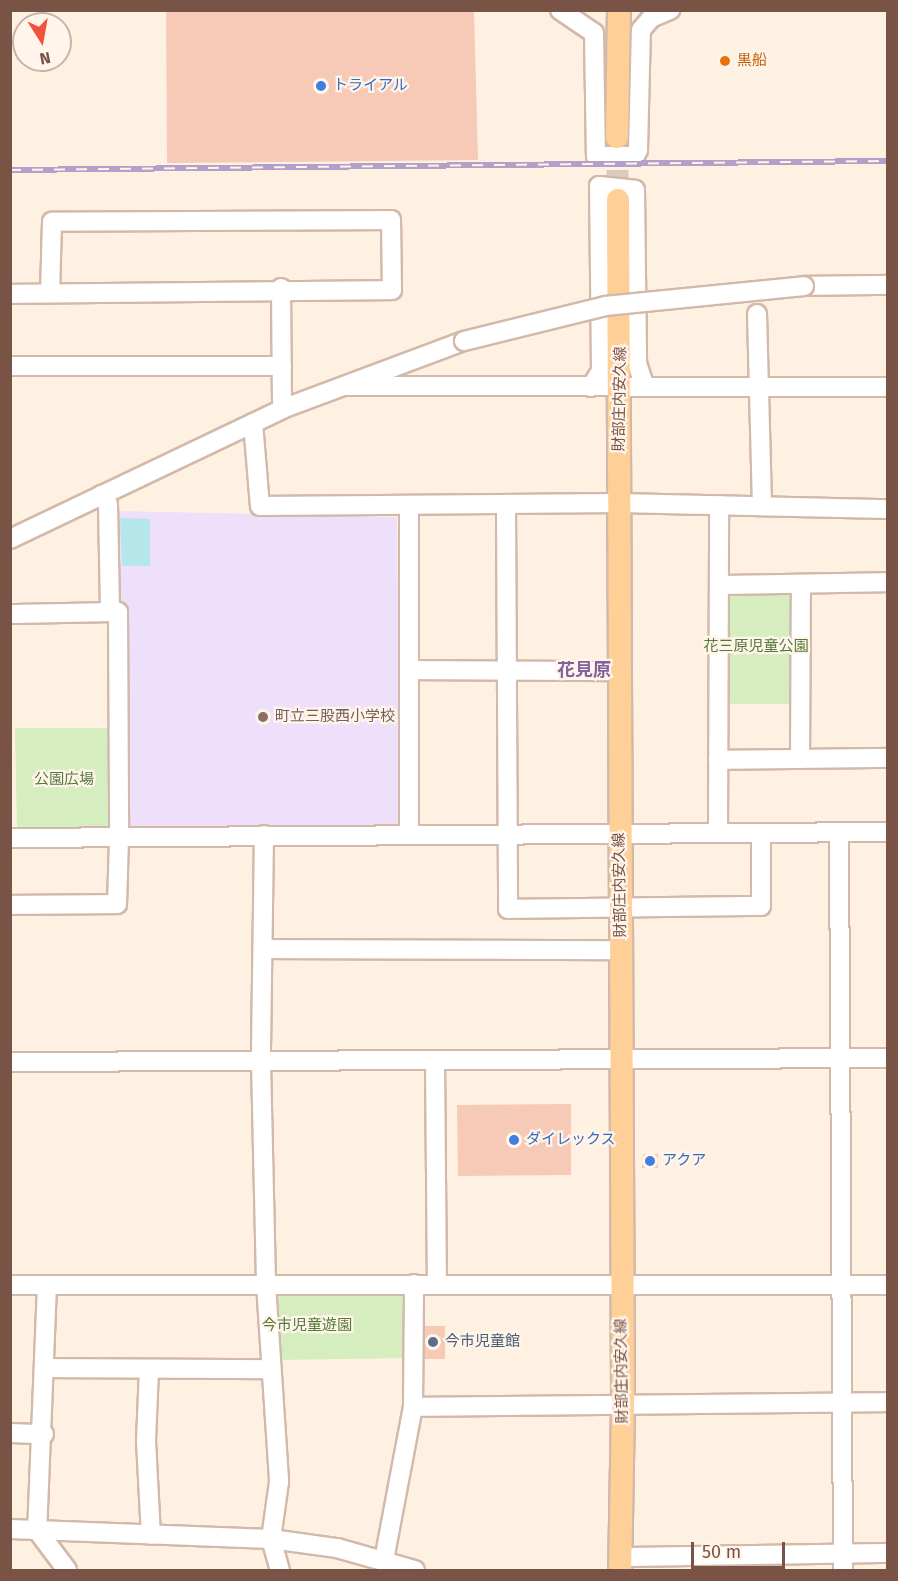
<!DOCTYPE html>
<meta charset="utf-8">
<style>
body{margin:0}
#map{position:relative;width:898px;height:1581px;overflow:hidden;background:#fef1e2;font-family:"Fira Sans","Noto Sans JP",sans-serif}
div>[style]{position:absolute}
.education>*{inset:0;background:#eedffa}
.green>*{inset:0;background:#d6edbf}
.water>*{inset:0;background:#b5e7ea}
.building>*{inset:0;background:#f6cab7}
.major-tunnel>*{height:22px;margin-top:-11px;transform-origin:0;background:repeating-linear-gradient(90deg,#dccabb 0 22px,transparent 0 33px)}
.roads{filter:drop-shadow(2px 0 #d2b9aa) drop-shadow(-2px 0 #d2b9aa) drop-shadow(0 2px #d2b9aa) drop-shadow(0 -2px #d2b9aa)}
.minor>*{height:18px;margin:-9px;padding:0 9px;transform-origin:9px;border-radius:9px;background:#fff}
.major>*{height:22px;margin:-11px;padding:0 11px;transform-origin:11px;border-radius:11px;background:#ffcf98}
.rail>*{height:6px;margin-top:-3px;transform-origin:0;background:repeating-linear-gradient(90deg,#fff5ea 0 11px,#b2a0c9 0 22px);box-sizing:border-box;border-block:2px solid #b2a0c9}
.bridges{filter:drop-shadow(2px 0 #d2b9aa) drop-shadow(-2px 0 #d2b9aa) drop-shadow(0 2px #d2b9aa) drop-shadow(0 -2px #d2b9aa)}
.minor-bridge>*{height:18px;margin:-9px;padding:0 9px;transform-origin:9px;border-radius:9px;background:#fff}
.dots>*{width:16px;height:16px;translate:-50% -50%;box-sizing:border-box;border:3px solid #fff5ea;border-radius:50%}
span{translate:-50% -50%;white-space:nowrap;text-align:center;line-height:1.15;-webkit-text-stroke:4.5px #fff5ea;paint-order:stroke}
.food-label{font-size:15px;color:#c56008}
.left{translate:0 -50%;text-align:left}
.shop-label{font-size:15px;color:#366cbe}
.street-label{font-size:15px;color:#785346}
.park-label{font-size:15px;color:#537a3b}
.education-label{font-size:15px;color:#785e54}
.service-label{font-size:15px;color:#4e5e75}
.quarter-label{font-size:18px;color:#83619d;font-weight:700}
.frame{position:absolute;inset:0;border:12px solid #785346;pointer-events:none}
.north{position:absolute;left:12px;top:12px;width:60px;height:60px;box-sizing:border-box;background:#fff5ea;border:2px solid #c9b4a8;border-radius:50%;rotate:169deg;font-size:16px;font-weight:700;line-height:24px;text-align:center;color:#785346}
.north::after{content:'';display:block;margin:auto;width:21px;height:27px;background:#f3533c;clip-path:polygon(50% 0,100% 100%,50% 72%,0 100%)}
.scale{position:absolute;left:691px;top:1542px;width:94px;height:27px;box-sizing:border-box;border:3px solid #785346;border-top:0;padding-left:8px;font-size:18px;line-height:21px;white-space:nowrap;color:#785346;-webkit-text-stroke:4px #fff5ea;paint-order:stroke}
</style>
<div id="map">
<div class="education">
<div style="clip-path:polygon(117px 511px,397px 517px,400px 827px,130px 826px,125px 608px,116px 603px)"></div>
</div>
<div class="green">
<div style="clip-path:polygon(793px 589px,793px 704px,720px 704px,719px 590px)"></div>
<div style="clip-path:polygon(15px 728px,111px 728px,113px 833px,17px 831px)"></div>
<div style="clip-path:polygon(273px 1294px,407px 1295px,407px 1358px,276px 1360px)"></div>
</div>
<div class="water">
<div style="clip-path:polygon(120px 518px,150px 519px,150px 566px,122px 566px)"></div>
</div>
<div class="building">
<div style="clip-path:polygon(474px 10px,478px 160px,167px 163px,166px 12px)"></div>
<div style="clip-path:polygon(571px 1104px,571px 1175px,458px 1176px,457px 1105px)"></div>
<div style="clip-path:polygon(643px 1154px,658px 1154px,658px 1168px,642px 1168px)"></div>
<div style="clip-path:polygon(425px 1326px,445px 1326px,445px 1359px,425px 1359px)"></div>
</div>
<div class="major-tunnel">
<div style="left:617px;top:137px;width:63px;rotate:89.1deg"></div>
</div>
<div class="roads">
<div class="minor">
<div style="left:560px;top:10px;width:41px;rotate:34.1deg"></div>
<div style="left:594px;top:33px;width:123px;rotate:89.1deg"></div>
<div style="left:596px;top:156px;width:39px"></div>
<div style="left:635px;top:156px;width:7px;rotate:-63deg"></div>
<div style="left:638px;top:150px;width:120px;rotate:-88.6deg"></div>
<div style="left:641px;top:30px;width:16px;rotate:-50deg"></div>
<div style="left:651px;top:18px;width:21px;rotate:-23deg"></div>
<div style="left:804px;top:286px;width:84px;rotate:-0.7deg"></div>
<div style="left:281px;top:288px;width:121px;rotate:89.5deg"></div>
<div style="left:10px;top:294px;width:382px;rotate:-0.6deg"></div>
<div style="left:392px;top:290px;width:70px;rotate:-90.8deg"></div>
<div style="left:391px;top:220px;width:339px;rotate:179.7deg"></div>
<div style="left:52px;top:222px;width:71px;rotate:91.6deg"></div>
<div style="left:757px;top:314px;width:192px;rotate:88.5deg"></div>
<div style="left:10px;top:366px;width:272px"></div>
<div style="left:347px;top:386px;width:541px;rotate:0.11deg"></div>
<div style="left:591px;top:387px;width:19px;rotate:-58deg"></div>
<div style="left:601px;top:371px;width:185px;rotate:-90.6deg"></div>
<div style="left:599px;top:186px;width:36px;rotate:6deg"></div>
<div style="left:635px;top:190px;width:173px;rotate:89.3deg"></div>
<div style="left:637px;top:363px;width:25px;rotate:72deg"></div>
<div style="left:253px;top:423px;width:83px;rotate:85.2deg"></div>
<div style="left:260px;top:506px;width:358px;rotate:-0.5deg"></div>
<div style="left:618px;top:503px;width:270px;rotate:1.3deg"></div>
<div style="left:101px;top:495px;width:11px;rotate:52deg"></div>
<div style="left:108px;top:504px;width:108px;rotate:88.9deg"></div>
<div style="left:506px;top:505px;width:404px;rotate:89.7deg"></div>
<div style="left:508px;top:909px;width:253px;rotate:-0.7deg"></div>
<div style="left:761px;top:906px;width:73px;rotate:-90deg"></div>
<div style="left:10px;top:539px;width:301px;rotate:-25.5deg"></div>
<div style="left:282px;top:409px;width:194px;rotate:-20.5deg"></div>
<div style="left:719px;top:585px;width:169px;rotate:-1deg"></div>
<div style="left:10px;top:614px;width:108px;rotate:-1.1deg"></div>
<div style="left:118px;top:612px;width:226px;rotate:89.7deg"></div>
<div style="left:119px;top:838px;width:66px;rotate:91.7deg"></div>
<div style="left:117px;top:904px;width:107px;rotate:179.5deg"></div>
<div style="left:409px;top:670px;width:210px;rotate:0.3deg"></div>
<div style="left:800px;top:759px;width:175px;rotate:-89.7deg"></div>
<div style="left:718px;top:760px;width:170px;rotate:-0.7deg"></div>
<div style="left:839px;top:832px;width:738px;rotate:89.69deg"></div>
<div style="left:718px;top:833px;width:328px;rotate:-89.8deg"></div>
<div style="left:264px;top:835px;width:227px;rotate:90.8deg"></div>
<div style="left:261px;top:1062px;width:222px;rotate:88.7deg"></div>
<div style="left:266px;top:1284px;width:198px;rotate:86.2deg"></div>
<div style="left:279px;top:1482px;width:58px;rotate:98deg"></div>
<div style="left:271px;top:1539px;width:32px;rotate:74deg"></div>
<div style="left:409px;top:835px;width:328px;rotate:-90deg"></div>
<div style="left:10px;top:838px;width:878px;rotate:-0.39deg"></div>
<div style="left:263px;top:949px;width:358px;rotate:0.2deg"></div>
<div style="left:435px;top:1061px;width:224px;rotate:89.5deg"></div>
<div style="left:10px;top:1062px;width:878px;rotate:-0.26deg"></div>
<div style="left:10px;top:1285px;width:878px"></div>
<div style="left:47px;top:1285px;width:245px;rotate:92.3deg"></div>
<div style="left:37px;top:1530px;width:50px;rotate:53.1deg"></div>
<div style="left:45px;top:1368px;width:226px;rotate:0.3deg"></div>
<div style="left:149px;top:1369px;width:72px;rotate:92.4deg"></div>
<div style="left:146px;top:1441px;width:94px;rotate:87deg"></div>
<div style="left:413px;top:1407px;width:123px;rotate:-89.5deg"></div>
<div style="left:10px;top:1433px;width:34px;rotate:2deg"></div>
<div style="left:10px;top:1529px;width:261px;rotate:2.2deg"></div>
<div style="left:271px;top:1539px;width:67px;rotate:7.8deg"></div>
<div style="left:337px;top:1548px;width:81px;rotate:15.8deg"></div>
<div style="left:622px;top:1557px;width:266px;rotate:-0.9deg"></div>
<div style="left:384px;top:1560px;width:156px;rotate:-79.3deg"></div>
<div style="left:413px;top:1407px;width:475px;rotate:-0.6deg"></div>
</div>
<div class="major">
<div style="left:617px;top:137px;width:127px;rotate:-89.1deg"></div>
<div style="left:618px;top:200px;width:1206px;rotate:89.76deg"></div>
<div style="left:623px;top:1406px;width:164px;rotate:91deg"></div>
</div>
</div>
<div class="rail">
<div style="left:10px;top:170px;width:878px;rotate:-0.59deg"></div>
</div>
<div class="bridges">
<div class="minor-bridge">
<div style="left:464px;top:341px;width:145px;rotate:-13.9deg"></div>
<div style="left:605px;top:306px;width:200px;rotate:-5.7deg"></div>
</div>
</div>
<div class="dots">
<div style="left:725px;top:61px;background:#e8710a"></div>
<div style="left:321px;top:86px;background:#3f7fe0"></div>
<div style="left:263px;top:717px;background:#8d6e63"></div>
<div style="left:514px;top:1140px;background:#3f7fe0"></div>
<div style="left:650px;top:1161px;background:#3f7fe0"></div>
<div style="left:433px;top:1342px;background:#5c6f8a"></div>
</div>
<div class="food-label">
<span class="left" style="left:737px;top:61px">黒船</span>
</div>
<div class="shop-label">
<span class="left" style="left:333px;top:86px">トライアル</span>
<span class="left" style="left:526px;top:1140px">ダイレックス</span>
<span class="left" style="left:662px;top:1161px">アクア</span>
</div>
<div class="street-label">
<span style="left:620px;top:399px;rotate:-89deg">財部庄内安久線</span>
<span style="left:620px;top:885px;rotate:-91deg">財部庄内安久線</span>
<span style="left:622px;top:1371px;rotate:-91deg">財部庄内安久線</span>
</div>
<div class="park-label">
<span style="left:756px;top:647px">花三原児童公園</span>
<span style="left:64px;top:780px">公園広場</span>
<span style="left:307px;top:1326px">今市児童遊園</span>
</div>
<div class="education-label">
<span class="left" style="left:275px;top:717px">町立三股西小学校</span>
</div>
<div class="service-label">
<span class="left" style="left:445px;top:1342px">今市児童館</span>
</div>
<div class="quarter-label">
<span style="left:584px;top:670px">花見原</span>
</div>
<div class="frame"></div>
<div class="north">N</div>
<div class="scale">50 m</div>
</div>
